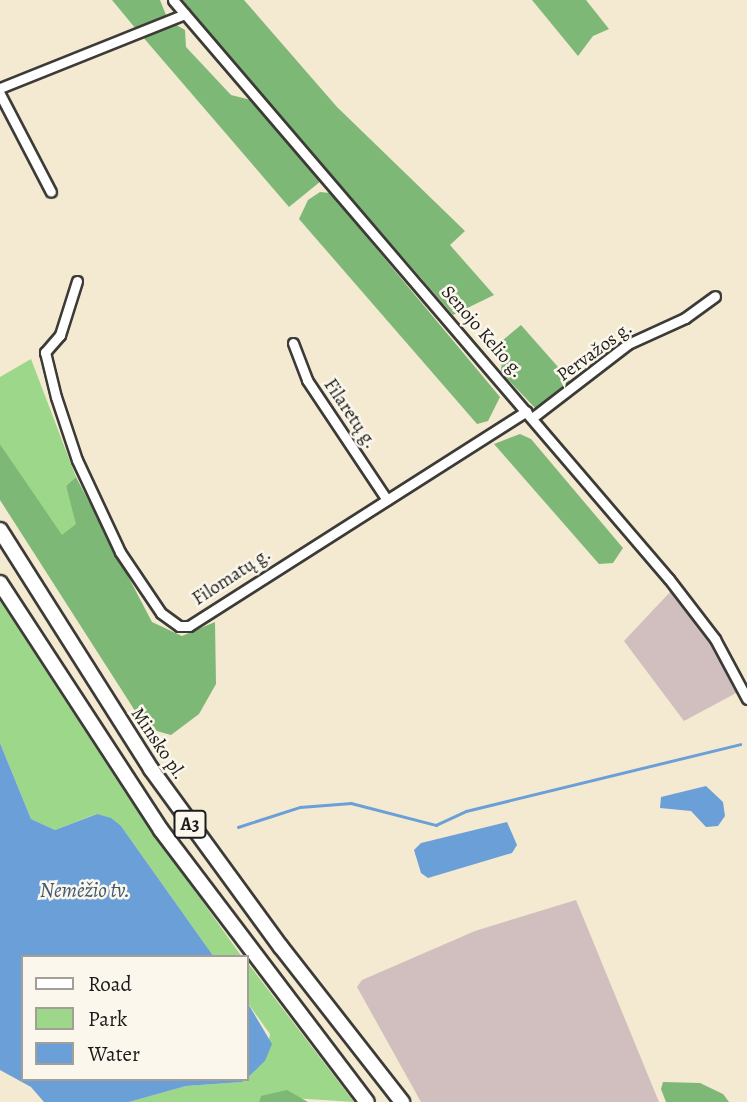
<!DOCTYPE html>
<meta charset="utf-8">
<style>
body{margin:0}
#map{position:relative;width:747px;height:1102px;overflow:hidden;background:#f4e9d1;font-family:Alegreya,serif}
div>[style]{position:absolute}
.industrial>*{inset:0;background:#d1bfbf}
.green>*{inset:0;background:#9cd78a}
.forest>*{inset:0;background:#7db876}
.water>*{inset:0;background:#6aa0d7}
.stream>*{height:2.5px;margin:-1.25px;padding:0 1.25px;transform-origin:1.25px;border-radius:1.25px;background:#6aa0d7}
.roads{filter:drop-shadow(2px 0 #3c3b37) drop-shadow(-2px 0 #3c3b37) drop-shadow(0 2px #3c3b37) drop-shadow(0 -2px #3c3b37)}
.minor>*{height:9px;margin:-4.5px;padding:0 4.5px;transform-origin:4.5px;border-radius:4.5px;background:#fff}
.highway>*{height:14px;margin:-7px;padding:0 7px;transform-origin:7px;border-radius:7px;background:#fff}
span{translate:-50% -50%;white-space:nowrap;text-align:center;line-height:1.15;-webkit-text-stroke:5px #fbf7ec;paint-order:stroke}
.shield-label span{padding:2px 5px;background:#fbf7ec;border:2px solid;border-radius:5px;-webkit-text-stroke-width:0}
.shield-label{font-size:18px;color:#1c1c1c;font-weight:700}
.street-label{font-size:19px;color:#1c1c1c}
.water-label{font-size:21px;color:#3f5770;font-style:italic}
.legend{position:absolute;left:21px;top:955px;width:228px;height:126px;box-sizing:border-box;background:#fbf7ec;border:2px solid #a29f99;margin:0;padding:9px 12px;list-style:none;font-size:21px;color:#1c1c1c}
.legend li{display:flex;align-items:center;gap:14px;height:35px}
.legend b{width:35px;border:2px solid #a29f99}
</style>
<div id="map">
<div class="industrial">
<div style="clip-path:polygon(671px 591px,720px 657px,738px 692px,684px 721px,624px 641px)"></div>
<div style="clip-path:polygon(576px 900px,659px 1102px,421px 1102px,357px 987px,362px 980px,475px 931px)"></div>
</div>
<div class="green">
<div style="clip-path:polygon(31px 359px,76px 477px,66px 486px,77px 524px,62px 536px,0 444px,0 377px)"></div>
<div style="clip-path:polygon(0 601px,128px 797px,242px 957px,214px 957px,121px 826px,96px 814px,55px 830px,31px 819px,0 743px)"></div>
<div style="clip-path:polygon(247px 962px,354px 1102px,261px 1096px,259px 1102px,129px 1102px,186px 1086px,241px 1082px,265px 1061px,270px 1034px,247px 1002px)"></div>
</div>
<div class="forest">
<div style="clip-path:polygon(112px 0,160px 0,166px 15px,136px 29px)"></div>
<div style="clip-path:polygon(180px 0,244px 0,337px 107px,465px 231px,450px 245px,494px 295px,453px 315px)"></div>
<div style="clip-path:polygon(532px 0,586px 0,609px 29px,593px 36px,578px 56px)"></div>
<div style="clip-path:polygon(173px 23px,185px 30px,186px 47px,231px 95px,251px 100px,321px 181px,289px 207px,142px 36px)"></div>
<div style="clip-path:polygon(320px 192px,330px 193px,500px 397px,488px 421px,477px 424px,299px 219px,308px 200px)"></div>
<div style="clip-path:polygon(521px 325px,573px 384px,536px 409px,501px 372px,503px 340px)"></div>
<div style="clip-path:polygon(520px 434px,531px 439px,623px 548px,613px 563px,599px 564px,494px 444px)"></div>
<div style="clip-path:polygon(0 444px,62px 535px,76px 524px,66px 486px,76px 477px,152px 622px,182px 636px,215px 622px,216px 684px,199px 714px,171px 735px,146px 728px,0 500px)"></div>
<div style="clip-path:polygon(663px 1082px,700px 1083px,723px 1094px,729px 1102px,666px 1102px,661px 1089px)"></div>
<div style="clip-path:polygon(287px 1090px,308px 1102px,259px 1102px,261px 1096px)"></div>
</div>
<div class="water">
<div style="clip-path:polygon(0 743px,31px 819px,55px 830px,97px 814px,111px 818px,121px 826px,214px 957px,23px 957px,23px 1079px,245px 1079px,242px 1082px,186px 1086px,129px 1102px,44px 1102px,31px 1087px,0 1070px)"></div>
<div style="clip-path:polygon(706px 786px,723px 802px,725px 816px,718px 826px,706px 827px,691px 811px,660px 808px,661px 797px)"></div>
<div style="clip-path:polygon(507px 822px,517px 845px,512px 853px,428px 878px,421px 873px,414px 850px,421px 843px)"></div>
<div style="clip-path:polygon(247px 1002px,272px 1044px,265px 1061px,247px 1078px)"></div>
</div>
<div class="stream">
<div style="left:238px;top:827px;width:65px;rotate:-17.9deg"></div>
<div style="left:300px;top:807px;width:51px;rotate:-4.5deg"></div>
<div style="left:351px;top:803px;width:88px;rotate:14.5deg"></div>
<div style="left:436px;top:825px;width:33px;rotate:-25deg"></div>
<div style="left:466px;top:811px;width:282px;rotate:-13.7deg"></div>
</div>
<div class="roads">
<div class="minor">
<div style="left:173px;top:0;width:762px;rotate:49.42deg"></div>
<div style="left:669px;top:579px;width:76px;rotate:52.5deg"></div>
<div style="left:715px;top:639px;width:68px;rotate:61.9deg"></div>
<div style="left:0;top:88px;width:199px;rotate:-21.8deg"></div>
<div style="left:0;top:94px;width:110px;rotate:62.5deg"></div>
<div style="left:77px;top:281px;width:57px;rotate:107.5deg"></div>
<div style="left:60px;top:335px;width:23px;rotate:131deg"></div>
<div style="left:45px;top:352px;width:46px;rotate:76.3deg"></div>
<div style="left:56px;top:397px;width:66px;rotate:71.6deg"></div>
<div style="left:77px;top:460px;width:102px;rotate:64.9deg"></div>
<div style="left:120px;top:552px;width:73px;rotate:56.1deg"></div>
<div style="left:161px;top:613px;width:22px;rotate:36deg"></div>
<div style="left:179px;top:626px;width:10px"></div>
<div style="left:189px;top:626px;width:400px;rotate:-32.5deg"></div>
<div style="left:293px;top:343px;width:40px;rotate:69deg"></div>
<div style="left:307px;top:380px;width:144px;rotate:56.3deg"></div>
<div style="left:532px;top:418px;width:121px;rotate:-37.6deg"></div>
<div style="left:628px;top:344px;width:63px;rotate:-24.5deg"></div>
<div style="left:685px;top:318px;width:37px;rotate:-36deg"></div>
</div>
<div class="highway">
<div style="left:0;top:530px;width:283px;rotate:57.7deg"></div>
<div style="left:151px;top:769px;width:220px;rotate:53.9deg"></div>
<div style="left:281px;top:947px;width:197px;rotate:52deg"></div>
<div style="left:0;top:583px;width:295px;rotate:56.9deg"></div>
<div style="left:161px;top:830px;width:341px;rotate:52.9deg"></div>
</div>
</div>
<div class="shield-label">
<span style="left:190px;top:824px">A3</span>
</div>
<div class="street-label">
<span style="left:482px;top:332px;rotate:49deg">Senojo Kelio g.</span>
<span style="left:595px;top:352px;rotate:-36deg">Pervažos g.</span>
<span style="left:350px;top:414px;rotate:56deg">Filaretų g.</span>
<span style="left:232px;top:577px;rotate:-33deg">Filomatų g.</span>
<span style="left:158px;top:744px;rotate:56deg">Minsko pl.</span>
</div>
<div class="water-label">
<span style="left:85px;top:890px">Nemėžio tv.</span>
</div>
<ul class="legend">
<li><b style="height:9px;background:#fff"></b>Road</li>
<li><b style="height:19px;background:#9cd78a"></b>Park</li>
<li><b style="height:19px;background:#6aa0d7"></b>Water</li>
</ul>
</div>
